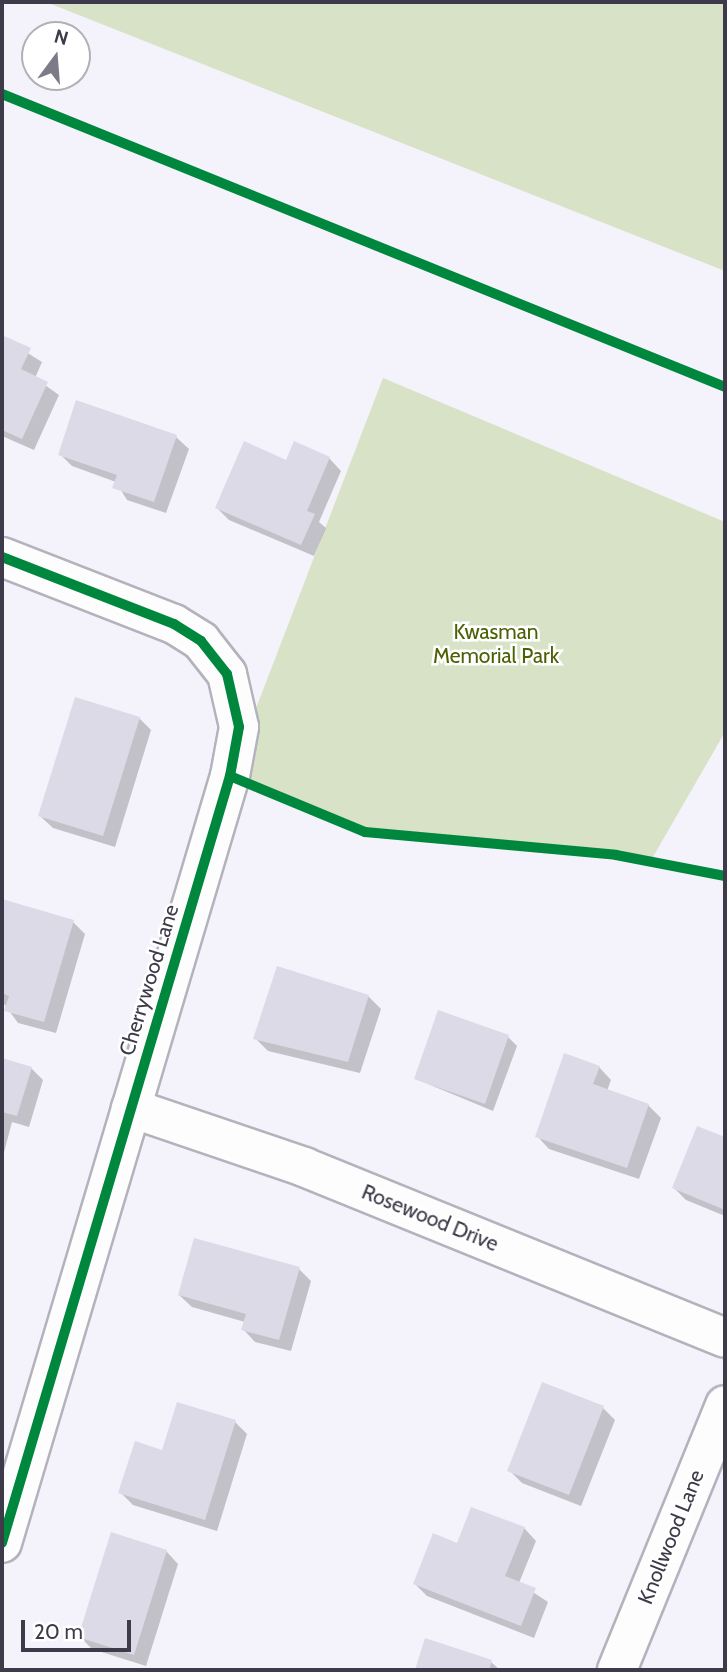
<!DOCTYPE html>
<style>
body{margin:0}
#map{position:relative;width:727px;height:1672px;overflow:hidden;background:#f4f2fa;font-family:Cabin,sans-serif}
div>[style]{position:absolute}
.green>*{inset:0;background:#d7e2c6}
.shadow>*{inset:0;background:#0003}
.building>*{inset:0;background:#dcdae6}
.roads{filter:drop-shadow(2px 0 #b4b2bc) drop-shadow(-2px 0 #b4b2bc) drop-shadow(0 2px #b4b2bc) drop-shadow(0 -2px #b4b2bc)}
.minor>*{height:38px;margin:-19px;padding:0 19px;transform-origin:19px;border-radius:19px;background:#fdfdfe}
.cycleway>*{height:10px;margin:-5px;padding:0 5px;transform-origin:5px;border-radius:5px;background:#00873e}
span{translate:-50% -50%;white-space:nowrap;text-align:center;line-height:1.15;-webkit-text-stroke:5px #fff;paint-order:stroke}
.park-label{font-size:21px;color:#4b6103}
.street-label{font-size:21px;color:#3d3b49}
.frame{position:absolute;inset:0;border:4px solid #3d3b49;pointer-events:none}
.north{position:absolute;left:21px;top:21px;width:70px;height:70px;box-sizing:border-box;background:#fff;border:2px solid #b1b1b6;border-radius:50%;rotate:16deg;font-size:19px;font-weight:700;line-height:28px;text-align:center;color:#3d3b49}
.north::after{content:'';display:block;margin:auto;width:24px;height:32px;background:#7d7b87;clip-path:polygon(50% 0,100% 100%,50% 72%,0 100%)}
.scale{position:absolute;left:21px;top:1620px;width:110px;height:32px;box-sizing:border-box;border:4px solid #3d3b49;border-top:0;padding-left:9px;font-size:21px;line-height:24px;white-space:nowrap;color:#3d3b49;-webkit-text-stroke:5px #fff;paint-order:stroke}
</style>
<div id="map">
<div class="green">
<div style="clip-path:polygon(46px 2px,725px 2px,725px 271px)"></div>
<div style="clip-path:polygon(383px 378px,725px 522px,725px 732px,650px 862px,365px 832px,230px 776px)"></div>
</div>
<div class="shadow">
<div style="clip-path:polygon(2px 337px,42px 362px,35px 378px,59px 395px,34px 450px,2px 436px)"></div>
<div style="clip-path:polygon(176px 437px,189px 449px,166px 513px,127px 500px,116px 482px,72px 466px,60px 454px)"></div>
<div style="clip-path:polygon(329px 458px,341px 471px,319px 522px,326px 528px,314px 556px,229px 520px,217px 508px,287px 462px)"></div>
<div style="clip-path:polygon(139px 718px,151px 730px,115px 847px,53px 828px,40px 816px)"></div>
<div style="clip-path:polygon(2px 901px,73px 922px,85px 934px,56px 1033px,18px 1023px,2px 1001px)"></div>
<div style="clip-path:polygon(278px 968px,369px 997px,381px 1009px,360px 1073px,268px 1051px,255px 1038px)"></div>
<div style="clip-path:polygon(508px 1037px,517px 1046px,493px 1111px,416px 1079px)"></div>
<div style="clip-path:polygon(2px 1060px,31px 1068px,43px 1080px,29px 1127px,12px 1122px,2px 1160px)"></div>
<div style="clip-path:polygon(599px 1067px,611px 1080px,607px 1091px,648px 1105px,661px 1118px,639px 1179px,549px 1149px,537px 1136px)"></div>
<div style="clip-path:polygon(698px 1129px,725px 1139px,725px 1216px,686px 1200px,674px 1188px)"></div>
<div style="clip-path:polygon(299px 1269px,311px 1281px,291px 1351px,255px 1342px,243px 1329px,245px 1322px,192px 1307px,179px 1295px)"></div>
<div style="clip-path:polygon(603px 1408px,615px 1420px,581px 1506px,522px 1483px,509px 1470px)"></div>
<div style="clip-path:polygon(235px 1422px,247px 1434px,217px 1531px,133px 1505px,120px 1492px,163px 1452px)"></div>
<div style="clip-path:polygon(524px 1528px,536px 1541px,519px 1583px,548px 1602px,534px 1638px,427px 1596px,415px 1584px,458px 1545px)"></div>
<div style="clip-path:polygon(166px 1551px,178px 1564px,146px 1666px,92px 1649px,80px 1637px)"></div>
<div style="clip-path:polygon(427px 1640px,491px 1662px,500px 1670px,417px 1670px)"></div>
</div>
<div class="building">
<div style="clip-path:polygon(2px 335px,31px 348px,21px 369px,48px 382px,22px 439px,2px 430px)"></div>
<div style="clip-path:polygon(76px 400px,177px 435px,154px 502px,112px 488px,117px 475px,58px 455px)"></div>
<div style="clip-path:polygon(244px 441px,286px 460px,294px 441px,330px 457px,307px 511px,315px 514px,301px 545px,215px 508px)"></div>
<div style="clip-path:polygon(75px 697px,140px 717px,103px 836px,38px 816px)"></div>
<div style="clip-path:polygon(2px 899px,74px 920px,44px 1022px,4px 1011px,9px 996px,2px 993px)"></div>
<div style="clip-path:polygon(277px 966px,369px 995px,348px 1062px,253px 1039px)"></div>
<div style="clip-path:polygon(438px 1010px,509px 1035px,485px 1104px,414px 1079px)"></div>
<div style="clip-path:polygon(564px 1053px,600px 1066px,593px 1084px,649px 1104px,627px 1168px,535px 1137px)"></div>
<div style="clip-path:polygon(2px 1058px,32px 1067px,17px 1116px,2px 1112px)"></div>
<div style="clip-path:polygon(697px 1126px,725px 1137px,725px 1210px,672px 1188px)"></div>
<div style="clip-path:polygon(194px 1238px,300px 1267px,279px 1340px,241px 1330px,246px 1314px,178px 1295px)"></div>
<div style="clip-path:polygon(542px 1382px,604px 1406px,569px 1495px,507px 1471px)"></div>
<div style="clip-path:polygon(177px 1402px,236px 1420px,205px 1520px,118px 1493px,135px 1441px,162px 1450px)"></div>
<div style="clip-path:polygon(471px 1507px,525px 1527px,505px 1576px,536px 1588px,521px 1626px,413px 1584px,433px 1533px,457px 1543px)"></div>
<div style="clip-path:polygon(111px 1532px,167px 1550px,134px 1655px,78px 1637px)"></div>
<div style="clip-path:polygon(425px 1638px,492px 1660px,489px 1670px,415px 1670px)"></div>
</div>
<div class="roads">
<div class="minor">
<div style="left:2px;top:557px;width:185px;rotate:21.3deg"></div>
<div style="left:174px;top:624px;width:32px;rotate:32deg"></div>
<div style="left:201px;top:641px;width:42px;rotate:51.8deg"></div>
<div style="left:227px;top:674px;width:54px;rotate:77.2deg"></div>
<div style="left:239px;top:727px;width:50px;rotate:100.4deg"></div>
<div style="left:230px;top:776px;width:800px;rotate:106.56deg"></div>
<div style="left:131px;top:1108px;width:183px;rotate:18.8deg"></div>
<div style="left:304px;top:1167px;width:454px;rotate:22.1deg"></div>
<div style="left:617px;top:1670px;width:286px;rotate:-67.8deg"></div>
</div>
</div>
<div class="cycleway">
<div style="left:2px;top:94px;width:780px;rotate:22.06deg"></div>
<div style="left:2px;top:557px;width:185px;rotate:21.3deg"></div>
<div style="left:174px;top:624px;width:32px;rotate:32deg"></div>
<div style="left:201px;top:641px;width:42px;rotate:51.8deg"></div>
<div style="left:227px;top:674px;width:54px;rotate:77.2deg"></div>
<div style="left:239px;top:727px;width:50px;rotate:100.4deg"></div>
<div style="left:230px;top:776px;width:800px;rotate:106.56deg"></div>
<div style="left:230px;top:776px;width:146px;rotate:22.5deg"></div>
<div style="left:365px;top:832px;width:252px;rotate:5.2deg"></div>
<div style="left:616px;top:855px;width:111px;rotate:10.9deg"></div>
</div>
<div class="park-label">
<span style="left:496px;top:644px">Kwasman<br>Memorial Park</span>
</div>
<div class="street-label">
<span style="left:149px;top:980px;rotate:-73deg">Cherrywood Lane</span>
<span style="left:430px;top:1218px;rotate:22deg">Rosewood Drive</span>
<span style="left:671px;top:1537px;rotate:-68deg">Knollwood Lane</span>
</div>
<div class="frame"></div>
<div class="north">N</div>
<div class="scale">20 m</div>
</div>
